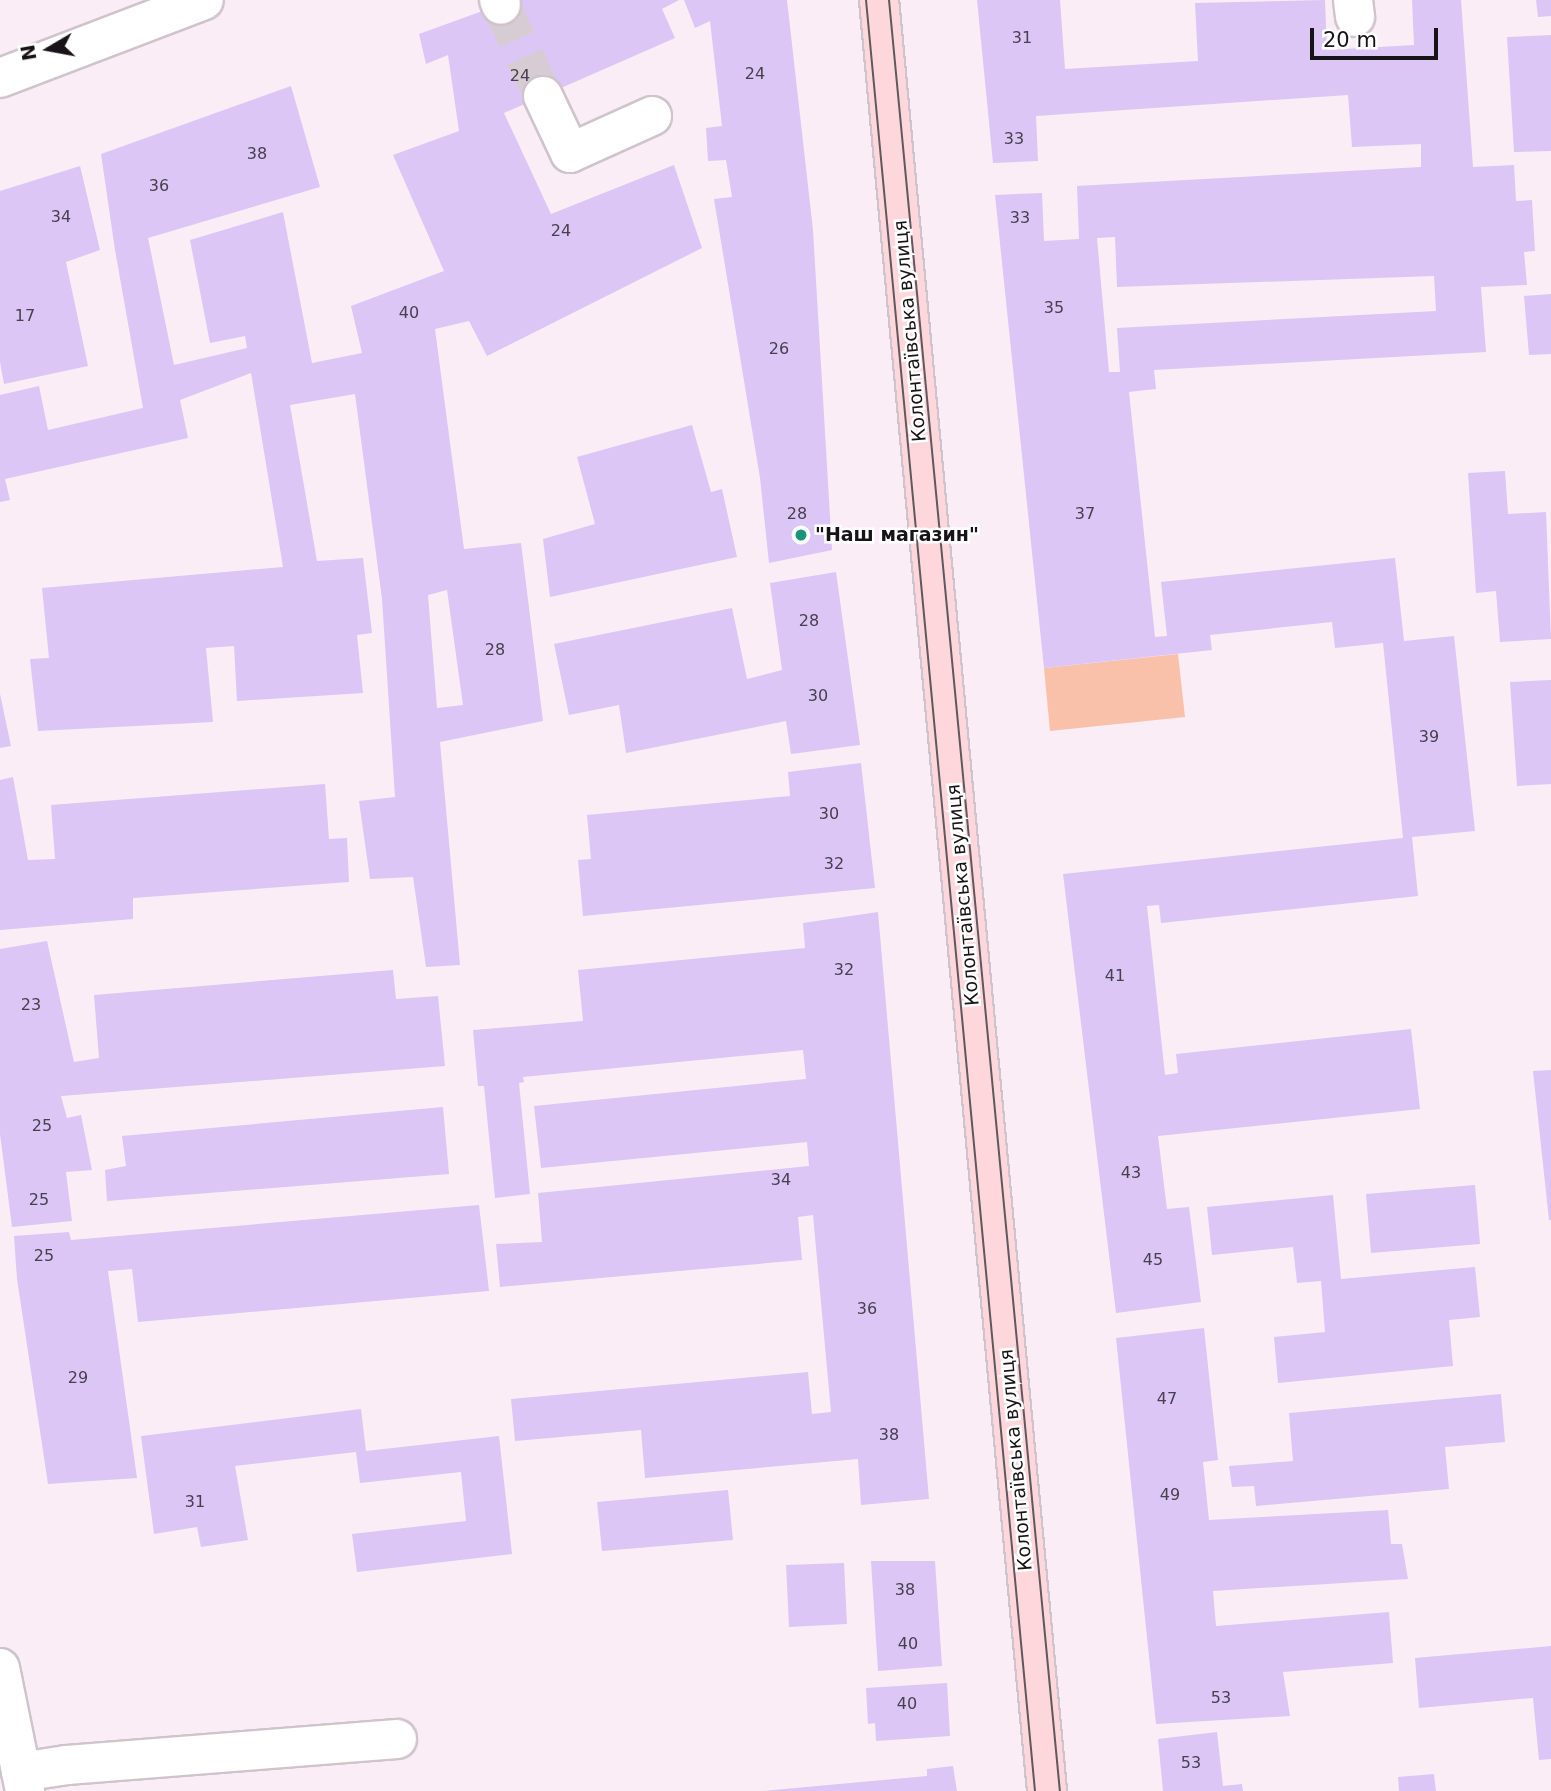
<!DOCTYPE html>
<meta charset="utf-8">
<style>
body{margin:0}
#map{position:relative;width:1551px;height:1791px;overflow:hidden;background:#faedf6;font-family:"DejaVu Sans",sans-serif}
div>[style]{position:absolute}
.green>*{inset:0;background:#fac1aa}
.building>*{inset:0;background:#dbc6f6}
.minor-tunnel>*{height:38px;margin-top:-19px;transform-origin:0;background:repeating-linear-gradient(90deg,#d8ccd4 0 38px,transparent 0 57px)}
.roads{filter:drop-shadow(2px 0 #d0c4cc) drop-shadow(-2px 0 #d0c4cc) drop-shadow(0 2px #d0c4cc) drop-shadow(0 -2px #d0c4cc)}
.minor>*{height:38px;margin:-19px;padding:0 19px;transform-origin:19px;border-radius:19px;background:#fff}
.major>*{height:38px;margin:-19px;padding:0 19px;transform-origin:19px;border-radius:19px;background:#fdd7dc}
.tram>*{height:2px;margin:-1px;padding:0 1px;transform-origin:1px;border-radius:1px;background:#5f585d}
.dots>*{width:19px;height:19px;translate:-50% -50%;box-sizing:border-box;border:4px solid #fff;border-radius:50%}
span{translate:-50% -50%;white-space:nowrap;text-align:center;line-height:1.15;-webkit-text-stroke:5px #fff;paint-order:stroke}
.number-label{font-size:16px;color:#48404e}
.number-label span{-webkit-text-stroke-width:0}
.street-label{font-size:19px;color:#171316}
.poi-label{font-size:19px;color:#171316;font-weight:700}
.left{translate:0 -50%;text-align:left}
.north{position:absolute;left:14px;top:14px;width:70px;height:70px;-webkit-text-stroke:5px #fff;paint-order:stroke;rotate:260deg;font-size:19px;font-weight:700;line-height:28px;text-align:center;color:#171316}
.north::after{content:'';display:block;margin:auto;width:24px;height:32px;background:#171316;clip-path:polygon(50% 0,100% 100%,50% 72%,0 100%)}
.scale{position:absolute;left:1310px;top:28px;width:128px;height:32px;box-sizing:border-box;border:4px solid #171316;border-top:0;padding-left:9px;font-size:21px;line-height:24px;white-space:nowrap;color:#171316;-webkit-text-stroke:5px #fff;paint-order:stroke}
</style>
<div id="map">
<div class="green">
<div style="clip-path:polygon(1178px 654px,1185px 717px,1050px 731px,1044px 668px)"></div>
</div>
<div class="building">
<div style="clip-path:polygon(evenodd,513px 0,679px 0,662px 9px,675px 38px,504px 113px,551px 214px,674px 165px,702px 248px,487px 356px,469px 321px,435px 329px,464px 549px,521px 543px,543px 721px,440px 742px,460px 965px,426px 967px,413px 877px,370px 879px,359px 801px,395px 797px,382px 599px,355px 394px,290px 405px,317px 561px,363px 558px,372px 633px,357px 635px,363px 693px,237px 701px,234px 646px,206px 648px,213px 722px,38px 731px,30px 659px,49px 658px,42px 588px,283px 567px,251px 373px,180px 400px,188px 438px,5px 479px,10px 500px,0 502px,0 395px,39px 386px,48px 430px,143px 408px,115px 250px,101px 154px,291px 86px,320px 187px,148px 238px,174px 365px,247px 348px,245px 336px,210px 343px,190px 240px,283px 212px,312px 363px,362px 353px,351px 306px,444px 271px,393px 155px,459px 131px,448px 55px,426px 64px,419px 34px,513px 0,447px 590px,463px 705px,437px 708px,428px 595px,447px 590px)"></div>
<div style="clip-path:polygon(684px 0,787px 0,813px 230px,832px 550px,769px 563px,760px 478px,714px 199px,732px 197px,726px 160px,708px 161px,706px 128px,722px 126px,710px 21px,695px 28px)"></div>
<div style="clip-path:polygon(evenodd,977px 0,1060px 0,1065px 69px,1198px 61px,1195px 3px,1325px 0,1327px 50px,1414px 45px,1412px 0,1461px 0,1473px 167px,1514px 165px,1516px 201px,1532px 200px,1535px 251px,1524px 252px,1527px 285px,1481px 287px,1486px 352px,1154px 370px,1156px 389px,1129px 392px,1155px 637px,1167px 636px,1161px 582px,1395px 558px,1404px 641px,1454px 636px,1475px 831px,1412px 837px,1418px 896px,1161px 923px,1159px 905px,1147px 906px,1165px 1075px,1178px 1073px,1176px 1054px,1411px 1029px,1420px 1109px,1158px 1136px,1167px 1209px,1189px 1207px,1201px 1302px,1116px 1313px,1063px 874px,1403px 838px,1383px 643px,1335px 648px,1332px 622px,1210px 635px,1212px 650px,1044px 668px,995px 195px,1042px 193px,1044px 241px,1079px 239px,1077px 186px,1421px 167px,1421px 144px,1352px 147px,1348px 95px,1036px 116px,1038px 161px,993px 163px,977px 0,1115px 237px,1117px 287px,1434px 276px,1436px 311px,1117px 328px,1120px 372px,1109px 372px,1097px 238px,1115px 237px)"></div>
<div style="clip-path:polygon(1536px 0,1551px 0,1551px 16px,1538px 17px)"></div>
<div style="clip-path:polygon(1551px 35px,1551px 151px,1514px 152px,1507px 37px)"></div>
<div style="clip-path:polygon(80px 166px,100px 250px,66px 262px,88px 366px,4px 384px,0 362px,0 191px)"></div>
<div style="clip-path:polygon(1551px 294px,1551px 354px,1529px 355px,1524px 296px)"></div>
<div style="clip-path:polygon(692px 425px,711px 492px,722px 489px,737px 557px,550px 597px,543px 539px,595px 524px,577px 457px)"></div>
<div style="clip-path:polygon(1505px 471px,1508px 514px,1546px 512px,1551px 639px,1500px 642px,1496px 591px,1476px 593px,1468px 473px)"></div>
<div style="clip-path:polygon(836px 572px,860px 745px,791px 754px,786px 721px,626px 753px,619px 705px,569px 715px,554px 644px,732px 608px,747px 679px,782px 670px,770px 583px)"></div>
<div style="clip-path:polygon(1551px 680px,1551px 784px,1517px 786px,1510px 682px)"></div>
<div style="clip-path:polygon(0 694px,11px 746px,0 748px)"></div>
<div style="clip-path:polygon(861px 763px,875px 888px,583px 916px,578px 860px,591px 859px,587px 815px,790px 796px,788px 772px)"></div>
<div style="clip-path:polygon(13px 777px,28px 860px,55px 859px,51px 805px,325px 784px,329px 839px,347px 838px,349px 882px,133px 898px,133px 919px,0 930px,0 780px)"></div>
<div style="clip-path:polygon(878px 912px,929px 1499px,861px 1505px,858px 1459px,645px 1478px,641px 1430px,515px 1441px,511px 1399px,808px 1372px,812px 1414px,831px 1412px,813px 1215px,798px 1217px,802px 1260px,500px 1287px,496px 1244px,542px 1242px,538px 1193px,809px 1166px,807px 1142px,541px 1168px,534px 1106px,806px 1079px,803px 1050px,523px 1077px,524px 1082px,519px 1083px,530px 1194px,495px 1198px,484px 1086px,478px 1086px,473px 1030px,583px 1021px,578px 970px,805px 948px,803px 923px)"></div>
<div style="clip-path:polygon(47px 941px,74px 1062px,99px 1058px,94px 995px,393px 970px,396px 999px,438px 996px,445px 1066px,61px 1096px,67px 1118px,81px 1115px,92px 1170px,66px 1172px,72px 1221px,12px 1227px,0 1134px,0 949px)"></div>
<div style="clip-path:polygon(1551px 1070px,1551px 1220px,1549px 1220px,1533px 1071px)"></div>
<div style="clip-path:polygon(443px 1107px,449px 1174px,107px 1201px,105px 1170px,126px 1166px,122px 1136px)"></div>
<div style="clip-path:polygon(1475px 1185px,1480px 1244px,1371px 1253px,1366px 1194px)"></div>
<div style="clip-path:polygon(1333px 1195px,1341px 1279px,1475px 1267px,1480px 1317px,1449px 1320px,1453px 1366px,1278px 1383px,1274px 1337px,1325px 1332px,1321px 1281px,1297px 1283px,1293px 1247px,1212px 1255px,1207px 1207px)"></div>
<div style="clip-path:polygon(479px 1205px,489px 1291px,138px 1322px,132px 1269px,108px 1271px,137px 1478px,48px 1484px,17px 1279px,14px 1236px,69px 1232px,71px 1240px)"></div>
<div style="clip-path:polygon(1204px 1328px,1218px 1460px,1203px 1462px,1209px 1520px,1388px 1510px,1391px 1544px,1402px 1544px,1408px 1579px,1213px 1591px,1216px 1626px,1389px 1612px,1393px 1663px,1283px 1672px,1290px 1716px,1156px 1724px,1116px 1338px)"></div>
<div style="clip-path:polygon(1501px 1394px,1505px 1442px,1445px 1447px,1449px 1489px,1256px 1506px,1254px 1486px,1232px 1487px,1229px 1466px,1293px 1461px,1289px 1413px)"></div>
<div style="clip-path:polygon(361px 1409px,366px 1451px,499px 1436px,512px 1554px,357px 1572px,352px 1534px,466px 1521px,461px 1472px,360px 1483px,356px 1452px,235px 1466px,248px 1540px,201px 1547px,197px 1527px,154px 1534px,141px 1436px)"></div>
<div style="clip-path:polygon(728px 1490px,733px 1540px,602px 1551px,597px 1502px)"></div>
<div style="clip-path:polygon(871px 1561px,935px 1561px,942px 1666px,878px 1671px)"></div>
<div style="clip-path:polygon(844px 1563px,847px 1624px,789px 1627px,786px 1565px)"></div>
<div style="clip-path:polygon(1551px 1646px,1551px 1759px,1539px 1760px,1533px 1698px,1419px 1708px,1415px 1658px)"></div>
<div style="clip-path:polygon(947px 1683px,950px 1736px,876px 1741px,875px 1723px,868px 1724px,866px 1688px)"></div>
<div style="clip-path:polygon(1217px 1732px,1223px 1786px,1242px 1784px,1243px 1791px,1163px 1791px,1158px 1739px)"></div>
<div style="clip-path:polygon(953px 1766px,957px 1791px,762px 1791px,927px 1776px,927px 1769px)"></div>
<div style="clip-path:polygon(1434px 1774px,1436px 1791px,1399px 1791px,1398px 1777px)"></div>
</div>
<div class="minor-tunnel">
<div style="left:501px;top:5px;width:100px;rotate:65.2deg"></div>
</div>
<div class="roads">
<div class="minor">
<div style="left:499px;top:0;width:5px;rotate:68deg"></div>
<div style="left:1353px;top:0;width:17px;rotate:83deg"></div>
<div style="left:0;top:78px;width:218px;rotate:-20.9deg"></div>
<div style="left:543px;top:96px;width:63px;rotate:64.7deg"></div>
<div style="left:570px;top:153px;width:90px;rotate:-24.3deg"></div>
<div style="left:0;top:1668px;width:126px;rotate:78.5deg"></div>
<div style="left:21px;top:1772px;width:47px;rotate:-8.7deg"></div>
<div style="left:67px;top:1765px;width:331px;rotate:-4.5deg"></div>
</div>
<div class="major">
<div style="left:879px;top:0;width:1799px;rotate:84.64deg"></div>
</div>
</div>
<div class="tram">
<div style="left:866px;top:0;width:1799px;rotate:84.61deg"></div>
<div style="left:889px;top:0;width:1799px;rotate:84.55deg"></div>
</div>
<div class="dots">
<div style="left:801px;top:535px;background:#1d9378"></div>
</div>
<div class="number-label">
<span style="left:1022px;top:38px">31</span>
<span style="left:755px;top:74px">24</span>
<span style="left:520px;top:76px">24</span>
<span style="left:1014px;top:139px">33</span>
<span style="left:257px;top:154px">38</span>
<span style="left:159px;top:186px">36</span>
<span style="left:61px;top:217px">34</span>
<span style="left:1020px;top:218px">33</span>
<span style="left:561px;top:231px">24</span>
<span style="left:1054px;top:308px">35</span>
<span style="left:409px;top:313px">40</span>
<span style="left:25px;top:316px">17</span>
<span style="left:779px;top:349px">26</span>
<span style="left:797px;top:514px">28</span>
<span style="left:1085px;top:514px">37</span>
<span style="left:809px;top:621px">28</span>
<span style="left:495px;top:650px">28</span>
<span style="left:818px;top:696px">30</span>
<span style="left:1429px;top:737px">39</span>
<span style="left:829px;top:814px">30</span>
<span style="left:834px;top:864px">32</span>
<span style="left:844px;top:970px">32</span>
<span style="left:1115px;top:976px">41</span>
<span style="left:31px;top:1005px">23</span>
<span style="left:42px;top:1126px">25</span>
<span style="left:1131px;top:1173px">43</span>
<span style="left:781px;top:1180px">34</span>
<span style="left:39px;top:1200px">25</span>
<span style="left:44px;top:1256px">25</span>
<span style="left:1153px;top:1260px">45</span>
<span style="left:867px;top:1309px">36</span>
<span style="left:78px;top:1378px">29</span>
<span style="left:1167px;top:1399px">47</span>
<span style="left:889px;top:1435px">38</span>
<span style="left:1170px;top:1495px">49</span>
<span style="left:195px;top:1502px">31</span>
<span style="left:905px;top:1590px">38</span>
<span style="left:908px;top:1644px">40</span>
<span style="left:1221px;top:1698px">53</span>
<span style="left:907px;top:1704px">40</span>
<span style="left:1191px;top:1763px">53</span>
</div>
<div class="street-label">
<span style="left:910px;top:331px;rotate:-95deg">Колонтаївська вулиця</span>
<span style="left:963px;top:895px;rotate:-95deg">Колонтаївська вулиця</span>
<span style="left:1016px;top:1460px;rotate:-95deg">Колонтаївська вулиця</span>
</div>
<div class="poi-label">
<span class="left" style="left:815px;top:535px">"Наш магазин"</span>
</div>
<div class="north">N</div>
<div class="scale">20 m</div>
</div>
